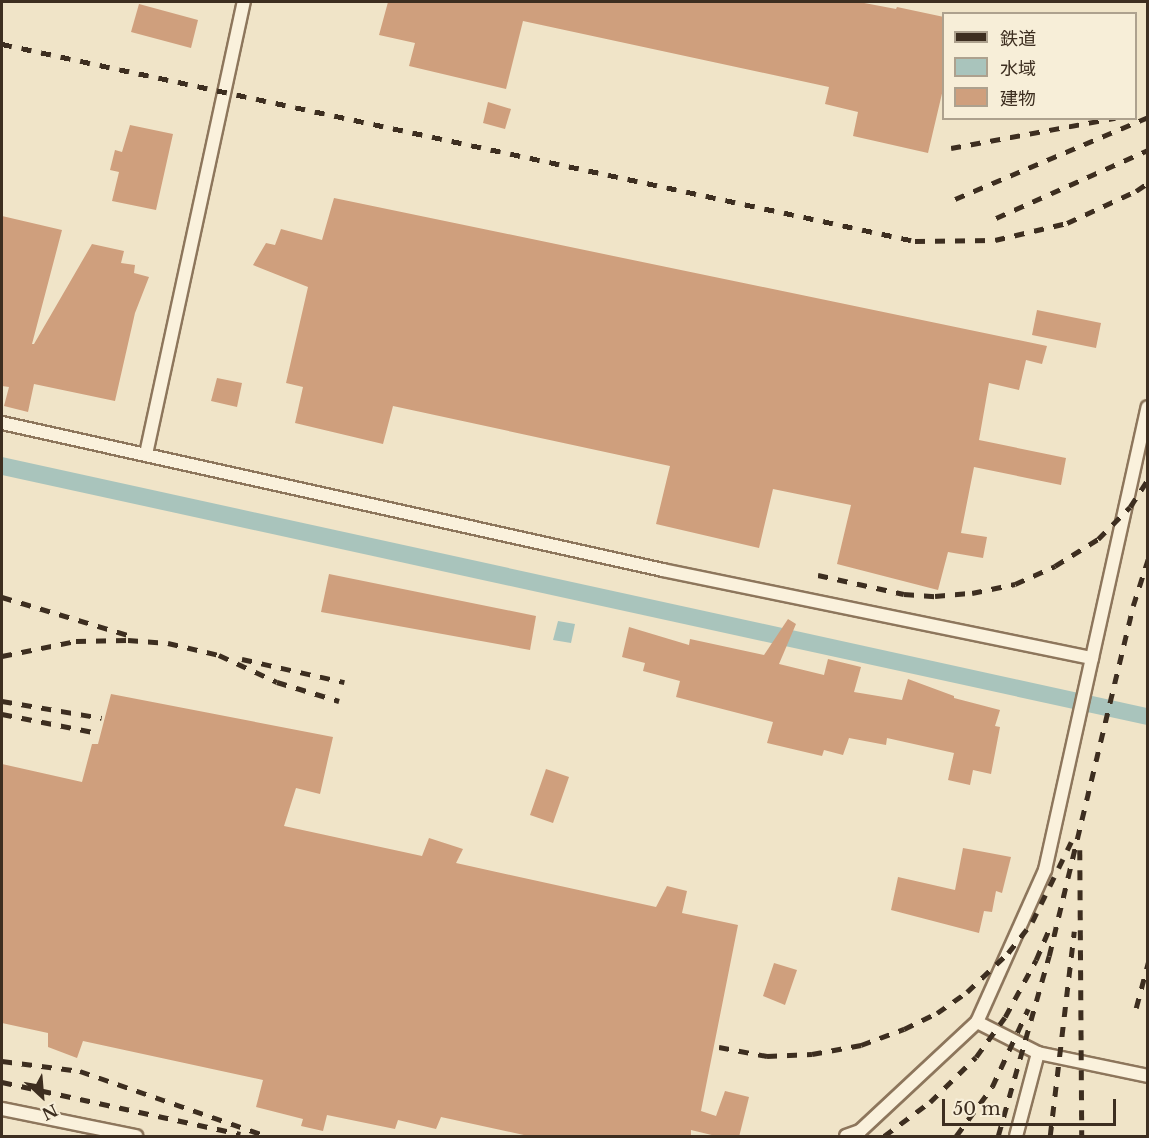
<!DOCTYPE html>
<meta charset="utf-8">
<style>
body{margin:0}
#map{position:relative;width:1149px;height:1138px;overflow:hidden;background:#f0e4c8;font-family:"Libre Baskerville","Noto Sans JP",serif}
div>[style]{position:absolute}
.water>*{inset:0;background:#a9c4bc}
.building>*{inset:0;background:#cf9f7d}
.roads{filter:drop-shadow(2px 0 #8d765c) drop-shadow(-2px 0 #8d765c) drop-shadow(0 2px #8d765c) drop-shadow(0 -2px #8d765c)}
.lane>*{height:12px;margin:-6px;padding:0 6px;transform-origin:6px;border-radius:6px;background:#faf1dc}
.rail>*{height:4.5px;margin-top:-2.25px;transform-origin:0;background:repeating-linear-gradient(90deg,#3d2e20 0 10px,transparent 0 20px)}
span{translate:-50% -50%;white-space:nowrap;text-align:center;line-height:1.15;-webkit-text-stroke:4.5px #f7eed8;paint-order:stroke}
.frame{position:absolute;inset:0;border:3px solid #3d2e20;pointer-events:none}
.legend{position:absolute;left:942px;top:12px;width:195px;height:108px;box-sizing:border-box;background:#f7eed8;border:2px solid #ada18e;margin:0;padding:8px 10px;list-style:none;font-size:18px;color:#3d2e20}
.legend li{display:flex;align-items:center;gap:12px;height:30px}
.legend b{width:30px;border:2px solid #ada18e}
.north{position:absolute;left:12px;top:1066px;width:60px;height:60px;-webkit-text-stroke:4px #f7eed8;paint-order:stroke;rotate:154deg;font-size:16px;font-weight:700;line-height:24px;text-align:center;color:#3d2e20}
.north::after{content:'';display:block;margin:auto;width:21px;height:27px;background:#3d2e20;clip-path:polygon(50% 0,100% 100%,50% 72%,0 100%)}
.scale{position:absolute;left:942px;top:1099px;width:174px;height:27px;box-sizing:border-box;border:3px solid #3d2e20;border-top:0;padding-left:8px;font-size:18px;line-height:21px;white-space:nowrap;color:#3d2e20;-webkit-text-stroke:4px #f7eed8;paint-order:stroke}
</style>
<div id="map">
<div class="water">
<div style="clip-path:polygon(2px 457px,1147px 708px,1147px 725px,2px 475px)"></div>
<div style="clip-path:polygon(558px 621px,575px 624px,571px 643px,553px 640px)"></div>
</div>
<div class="building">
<div style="clip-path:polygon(388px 2px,859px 2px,896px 9px,897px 7px,944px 17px,944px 85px,928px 153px,853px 136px,858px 112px,825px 104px,829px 87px,523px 21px,506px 89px,409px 66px,415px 43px,379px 35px)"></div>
<div style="clip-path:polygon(139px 4px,198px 20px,191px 48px,131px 32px)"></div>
<div style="clip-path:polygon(488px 102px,511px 109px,505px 129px,483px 123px)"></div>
<div style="clip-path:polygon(130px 125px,173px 134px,156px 210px,112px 201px,119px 172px,110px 170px,115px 150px,122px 152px)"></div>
<div style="clip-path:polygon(334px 198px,1047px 346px,1042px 364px,1026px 360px,1019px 390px,989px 383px,979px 440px,1066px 458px,1061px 485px,974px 467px,961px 533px,987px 537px,983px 558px,948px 552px,938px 590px,837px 564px,851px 505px,773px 489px,759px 548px,656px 524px,670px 466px,393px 406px,383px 444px,295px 423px,303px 387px,286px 383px,308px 287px,253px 265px,266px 243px,275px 245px,281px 229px,322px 240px)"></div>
<div style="clip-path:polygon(2px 216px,62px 230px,32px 344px,34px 344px,92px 244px,124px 251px,121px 263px,135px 265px,134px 273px,149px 277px,135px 313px,115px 401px,34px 384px,28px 412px,4px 406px,9px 387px,2px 386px)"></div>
<div style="clip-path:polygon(1037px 310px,1101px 323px,1096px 348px,1032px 335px)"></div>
<div style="clip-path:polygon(217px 378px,242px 383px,237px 407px,211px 401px)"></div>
<div style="clip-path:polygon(329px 574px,536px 616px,530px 650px,321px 612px)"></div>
<div style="clip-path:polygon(788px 619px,796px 624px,779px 664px,824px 675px,828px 659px,861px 667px,854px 692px,902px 700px,908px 679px,954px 696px,954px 698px,1000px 710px,995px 726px,1000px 727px,991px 774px,973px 770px,970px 785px,948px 780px,954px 753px,887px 738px,886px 745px,849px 738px,843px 755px,824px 750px,822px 756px,767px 743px,773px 722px,676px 697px,680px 681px,643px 671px,645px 663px,622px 657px,629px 627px,689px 645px,690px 639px,764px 655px)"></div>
<div style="clip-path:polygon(111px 694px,333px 737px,320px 794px,296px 788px,284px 826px,422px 856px,429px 838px,463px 849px,456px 863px,656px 907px,667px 886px,687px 891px,682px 913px,738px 925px,701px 1111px,716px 1116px,725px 1091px,749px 1097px,739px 1137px,720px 1137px,691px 1130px,691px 1137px,533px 1137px,441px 1117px,436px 1129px,398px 1120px,395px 1129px,327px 1115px,323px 1131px,301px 1126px,303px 1119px,256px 1107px,263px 1080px,83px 1041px,77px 1058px,48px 1047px,48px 1033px,2px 1023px,2px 764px,82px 782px,92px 744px,98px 744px)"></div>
<div style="clip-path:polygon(546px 769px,569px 777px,553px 823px,530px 815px)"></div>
<div style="clip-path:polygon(963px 848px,1011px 857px,1002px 893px,996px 891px,992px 912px,984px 911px,979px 933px,891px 910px,898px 877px,955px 890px)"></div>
<div style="clip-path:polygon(774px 963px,797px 970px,785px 1005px,763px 996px)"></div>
</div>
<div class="roads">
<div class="lane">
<div style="left:2px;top:423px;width:677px;rotate:12.54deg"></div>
<div style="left:663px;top:570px;width:438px;rotate:11.6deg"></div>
<div style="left:146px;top:454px;width:463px;rotate:-77.8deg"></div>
<div style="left:977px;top:1022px;width:68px;rotate:26.9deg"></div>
<div style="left:1038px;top:1053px;width:86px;rotate:104.8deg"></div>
<div style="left:1038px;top:1053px;width:112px;rotate:11.8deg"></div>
<div style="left:2px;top:1109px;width:137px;rotate:11.4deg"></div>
<div style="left:846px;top:1136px;width:15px;rotate:-20deg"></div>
<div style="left:860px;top:1131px;width:160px;rotate:-43deg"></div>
<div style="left:977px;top:1022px;width:167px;rotate:-65.9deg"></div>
<div style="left:1045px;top:870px;width:474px;rotate:-77.5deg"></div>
</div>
</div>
<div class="rail">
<div style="left:2px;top:44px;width:934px;rotate:12.18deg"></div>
<div style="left:915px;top:241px;width:80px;rotate:-0.7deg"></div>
<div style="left:995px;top:240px;width:74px;rotate:-13.3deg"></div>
<div style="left:1067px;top:223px;width:76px;rotate:-24.9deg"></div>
<div style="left:1136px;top:191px;width:14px;rotate:-34deg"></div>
<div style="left:951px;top:148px;width:167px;rotate:-10.4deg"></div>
<div style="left:955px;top:199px;width:210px;rotate:-23deg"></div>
<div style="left:996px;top:218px;width:167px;rotate:-24.1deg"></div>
<div style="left:818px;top:575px;width:88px;rotate:12.5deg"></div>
<div style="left:904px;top:594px;width:31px;rotate:4deg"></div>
<div style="left:935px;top:596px;width:37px;rotate:-5deg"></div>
<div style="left:972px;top:593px;width:44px;rotate:-11.8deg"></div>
<div style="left:1015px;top:584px;width:44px;rotate:-24.2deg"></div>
<div style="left:1055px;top:566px;width:51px;rotate:-32.1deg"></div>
<div style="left:1098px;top:539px;width:45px;rotate:-45deg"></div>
<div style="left:1130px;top:507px;width:33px;rotate:-57deg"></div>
<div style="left:2px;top:597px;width:132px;rotate:16.8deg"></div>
<div style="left:2px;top:656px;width:76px;rotate:-11.5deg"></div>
<div style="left:76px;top:641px;width:52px;rotate:-1.1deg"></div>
<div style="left:128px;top:640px;width:40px;rotate:4.3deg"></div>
<div style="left:168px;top:643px;width:52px;rotate:13.2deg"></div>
<div style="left:219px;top:655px;width:64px;rotate:25deg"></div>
<div style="left:277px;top:682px;width:65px;rotate:17deg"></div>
<div style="left:242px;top:659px;width:105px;rotate:12.7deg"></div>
<div style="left:2px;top:701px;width:101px;rotate:9.6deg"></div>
<div style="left:2px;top:714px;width:98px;rotate:11.2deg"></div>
<div style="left:1080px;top:850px;width:286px;rotate:89.6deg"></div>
<div style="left:1136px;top:1008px;width:47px;rotate:-75.1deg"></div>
<div style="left:719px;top:1047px;width:49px;rotate:10.6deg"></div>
<div style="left:767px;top:1056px;width:45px;rotate:-2.5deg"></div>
<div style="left:812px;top:1054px;width:50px;rotate:-10.4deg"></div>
<div style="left:861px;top:1045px;width:46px;rotate:-20.4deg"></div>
<div style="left:904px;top:1029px;width:37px;rotate:-26deg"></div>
<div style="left:937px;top:1013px;width:37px;rotate:-35deg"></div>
<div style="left:967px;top:992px;width:57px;rotate:-43.6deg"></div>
<div style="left:1008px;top:953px;width:39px;rotate:-52deg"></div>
<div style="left:1032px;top:922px;width:89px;rotate:-64deg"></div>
<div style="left:2px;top:1061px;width:79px;rotate:7.3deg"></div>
<div style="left:80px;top:1071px;width:198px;rotate:19.2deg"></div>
<div style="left:2px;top:1082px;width:244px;rotate:12.3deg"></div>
<div style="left:884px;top:1136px;width:57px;rotate:-36.5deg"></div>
<div style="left:930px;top:1102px;width:64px;rotate:-44.4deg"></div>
<div style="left:976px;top:1057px;width:49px;rotate:-54.1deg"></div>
<div style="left:1005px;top:1017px;width:65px;rotate:-61.5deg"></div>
<div style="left:1036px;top:960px;width:34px;rotate:-67deg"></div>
<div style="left:956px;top:1136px;width:61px;rotate:-53.7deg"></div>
<div style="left:992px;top:1087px;width:86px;rotate:-65.2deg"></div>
<div style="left:998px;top:1136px;width:187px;rotate:-74.2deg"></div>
<div style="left:1049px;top:956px;width:360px;rotate:-76.5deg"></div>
<div style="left:1133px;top:606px;width:49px;rotate:-72.3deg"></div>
<div style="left:1050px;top:1136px;width:206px;rotate:-83.3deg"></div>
</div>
<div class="frame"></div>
<ul class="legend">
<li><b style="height:8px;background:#3d2e20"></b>鉄道</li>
<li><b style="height:16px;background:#a9c4bc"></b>水域</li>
<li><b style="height:16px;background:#cf9f7d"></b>建物</li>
</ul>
<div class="north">N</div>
<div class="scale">50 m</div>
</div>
